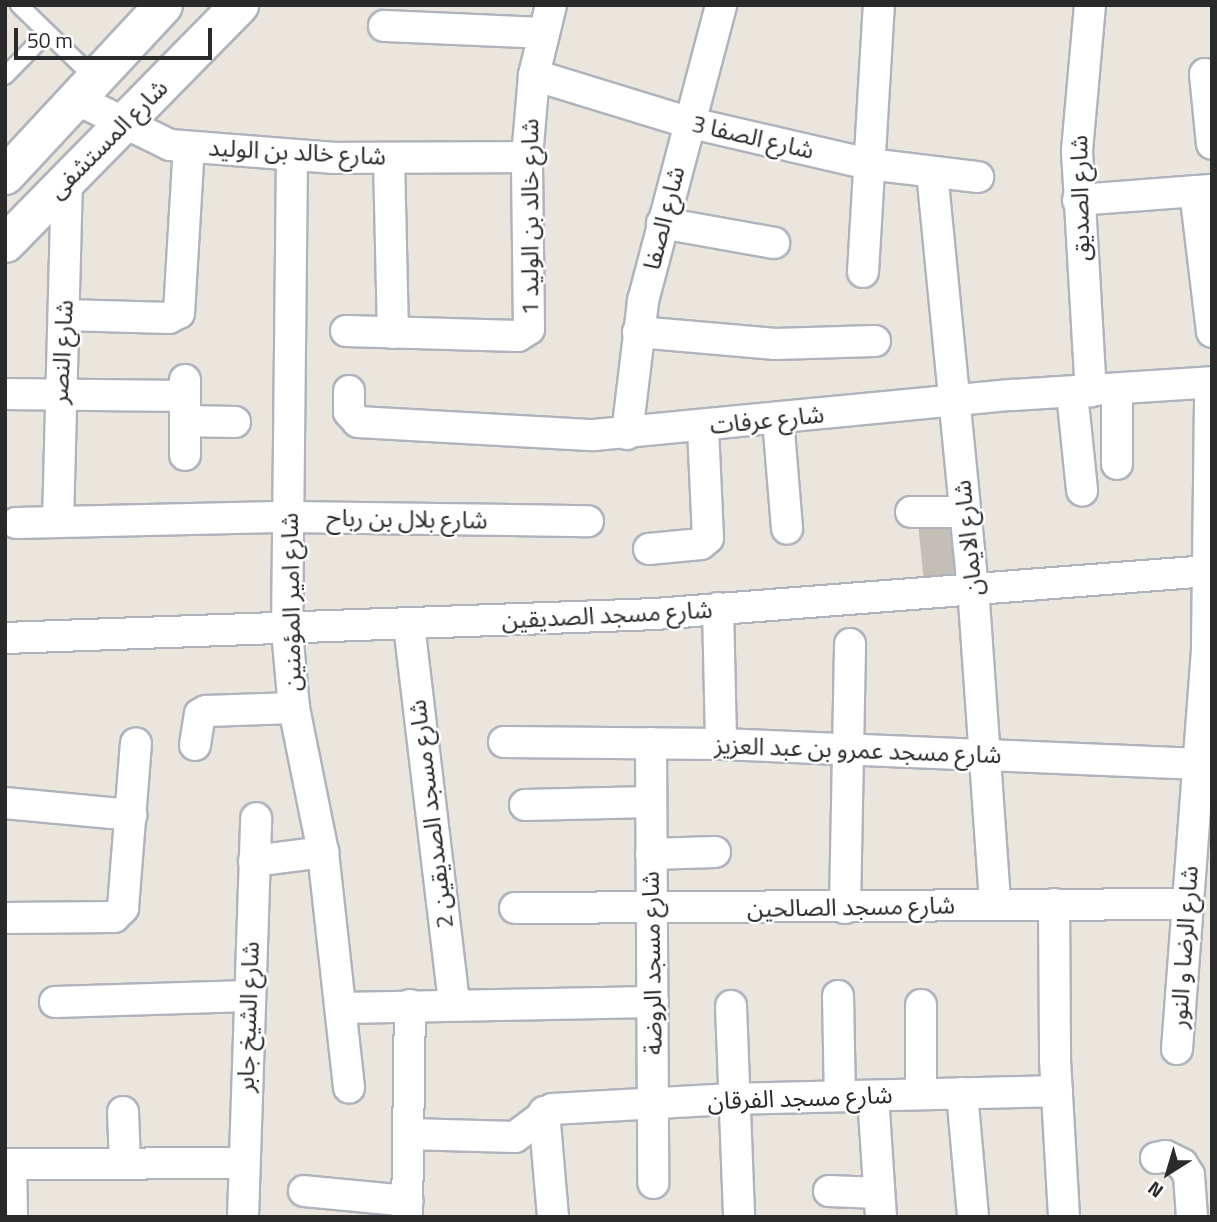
<!DOCTYPE html>
<meta charset="utf-8">
<style>
body{margin:0}
#map{position:relative;width:1217px;height:1222px;overflow:hidden;background:#eae5dd;font-family:"Titillium Web","Noto Sans Arabic",sans-serif}
div>[style]{position:absolute}
.building>*{inset:0;background:#c3bfb8}
.roads{filter:drop-shadow(2px 0 #b0b3bc) drop-shadow(-2px 0 #b0b3bc) drop-shadow(0 2px #b0b3bc) drop-shadow(0 -2px #b0b3bc)}
.service>*{height:16px;margin:-8px;padding:0 8px;transform-origin:8px;border-radius:8px;background:#fff}
.minor>*{height:30px;margin:-15px;padding:0 15px;transform-origin:15px;border-radius:15px;background:#fff}
.tertiary>*{height:37px;margin:-18.5px;padding:0 18.5px;transform-origin:18.5px;border-radius:18.5px;background:#fff}
span{translate:-50% -50%;white-space:nowrap;text-align:center;line-height:1.15;-webkit-text-stroke:5px #fff;paint-order:stroke}
.street-label{font-size:24px;color:#2a2a2a}
.frame{position:absolute;inset:0;border:7px solid #2a2a2a;pointer-events:none}
.north{position:absolute;left:1133px;top:1138px;width:70px;height:70px;-webkit-text-stroke:5px #fff;paint-order:stroke;rotate:217deg;font-size:19px;font-weight:700;line-height:28px;text-align:center;color:#2a2a2a}
.north::after{content:'';display:block;margin:auto;width:24px;height:32px;background:#2a2a2a;clip-path:polygon(50% 0,100% 100%,50% 72%,0 100%)}
.scale{position:absolute;left:14px;top:28px;width:198px;height:32px;box-sizing:border-box;border:4px solid #2a2a2a;border-top:0;padding-left:9px;font-size:21px;line-height:24px;white-space:nowrap;color:#2a2a2a;-webkit-text-stroke:5px #fff;paint-order:stroke}
</style>
<div id="map">
<div class="building">
<div style="clip-path:polygon(960px 520px,966px 578px,924px 582px,918px 524px)"></div>
</div>
<div class="roads">
<div class="service">
<div style="left:19px;top:5px;width:107px;rotate:44.2deg"></div>
<div style="left:5px;top:76px;width:60px;rotate:-45.7deg"></div>
</div>
<div class="minor">
<div style="left:1090px;top:5px;width:147px;rotate:95.1deg"></div>
<div style="left:1077px;top:151px;width:241px;rotate:86.7deg"></div>
<div style="left:384px;top:26px;width:160px;rotate:2.5deg"></div>
<div style="left:1205px;top:74px;width:70px;rotate:84.3deg"></div>
<div style="left:534px;top:75px;width:160px;rotate:17.1deg"></div>
<div style="left:687px;top:122px;width:187px;rotate:13deg"></div>
<div style="left:869px;top:164px;width:110px;rotate:6.8deg"></div>
<div style="left:78px;top:100px;width:102px;rotate:26.1deg"></div>
<div style="left:170px;top:145px;width:165px;rotate:4.5deg"></div>
<div style="left:334px;top:158px;width:193px;rotate:-0.3deg"></div>
<div style="left:292px;top:155px;width:476px;rotate:90.6deg"></div>
<div style="left:287px;top:631px;width:77px;rotate:84.8deg"></div>
<div style="left:294px;top:708px;width:147px;rotate:78.6deg"></div>
<div style="left:323px;top:852px;width:237px;rotate:83.7deg"></div>
<div style="left:389px;top:158px;width:175px;rotate:88.7deg"></div>
<div style="left:932px;top:172px;width:417px;rotate:84.4deg"></div>
<div style="left:973px;top:587px;width:318px;rotate:86deg"></div>
<div style="left:1195px;top:191px;width:142px;rotate:83.1deg"></div>
<div style="left:1078px;top:200px;width:134px;rotate:-4.3deg"></div>
<div style="left:662px;top:223px;width:114px;rotate:10.1deg"></div>
<div style="left:863px;top:272px;width:267px;rotate:-86.6deg"></div>
<div style="left:65px;top:315px;width:104px;rotate:1.7deg"></div>
<div style="left:169px;top:318px;width:11px;rotate:-27deg"></div>
<div style="left:179px;top:313px;width:166px;rotate:-86.6deg"></div>
<div style="left:346px;top:331px;width:172px;rotate:1.7deg"></div>
<div style="left:518px;top:336px;width:13px;rotate:-32deg"></div>
<div style="left:529px;top:329px;width:172px;rotate:-90.7deg"></div>
<div style="left:527px;top:157px;width:82px;rotate:-85.1deg"></div>
<div style="left:534px;top:75px;width:72px;rotate:-76.3deg"></div>
<div style="left:638px;top:332px;width:138px;rotate:5deg"></div>
<div style="left:775px;top:344px;width:100px;rotate:-1.7deg"></div>
<div style="left:185px;top:380px;width:75px;rotate:90deg"></div>
<div style="left:349px;top:391px;width:21px;rotate:90deg"></div>
<div style="left:349px;top:412px;width:13px;rotate:48deg"></div>
<div style="left:358px;top:422px;width:236px;rotate:3.2deg"></div>
<div style="left:594px;top:435px;width:421px;rotate:-5.5deg"></div>
<div style="left:1013px;top:395px;width:199px;rotate:-3.7deg"></div>
<div style="left:1072px;top:393px;width:98px;rotate:84.1deg"></div>
<div style="left:5px;top:394px;width:180px;rotate:0.6deg"></div>
<div style="left:778px;top:419px;width:110px;rotate:85.3deg"></div>
<div style="left:185px;top:421px;width:50px;rotate:1.1deg"></div>
<div style="left:627px;top:434px;width:134px;rotate:-83.1deg"></div>
<div style="left:643px;top:301px;width:306px;rotate:-75.2deg"></div>
<div style="left:1117px;top:464px;width:73px;rotate:-90deg"></div>
<div style="left:911px;top:512px;width:54px"></div>
<div style="left:58px;top:522px;width:340px;rotate:-88.5deg"></div>
<div style="left:16px;top:523px;width:273px;rotate:-1.3deg"></div>
<div style="left:289px;top:517px;width:299px;rotate:0.8deg"></div>
<div style="left:649px;top:549px;width:52px;rotate:-5.5deg"></div>
<div style="left:701px;top:544px;width:9px;rotate:-41deg"></div>
<div style="left:708px;top:538px;width:112px;rotate:-92.6deg"></div>
<div style="left:718px;top:608px;width:136px;rotate:88.7deg"></div>
<div style="left:409px;top:625px;width:381px;rotate:83.2deg"></div>
<div style="left:5px;top:638px;width:650px;rotate:-2.11deg"></div>
<div style="left:655px;top:614px;width:555px;rotate:-4.45deg"></div>
<div style="left:504px;top:742px;width:217px;rotate:0.5deg"></div>
<div style="left:721px;top:744px;width:491px;rotate:2.4deg"></div>
<div style="left:651px;top:743px;width:440px;rotate:89.7deg"></div>
<div style="left:195px;top:745px;width:31px;rotate:-81deg"></div>
<div style="left:200px;top:714px;width:7px;rotate:-27deg"></div>
<div style="left:206px;top:711px;width:88px;rotate:-2deg"></div>
<div style="left:5px;top:803px;width:127px;rotate:5.4deg"></div>
<div style="left:525px;top:805px;width:125px;rotate:-1.4deg"></div>
<div style="left:651px;top:854px;width:64px;rotate:-1.8deg"></div>
<div style="left:254px;top:861px;width:70px;rotate:-7.4deg"></div>
<div style="left:1054px;top:904px;width:156px;rotate:89.6deg"></div>
<div style="left:1055px;top:1060px;width:157px;rotate:86.7deg"></div>
<div style="left:515px;top:908px;width:672px;rotate:-0.34deg"></div>
<div style="left:845px;top:908px;width:264px;rotate:-88.9deg"></div>
<div style="left:5px;top:918px;width:109px;rotate:-0.5deg"></div>
<div style="left:114px;top:917px;width:13px;rotate:-45deg"></div>
<div style="left:123px;top:908px;width:165px;rotate:-85.5deg"></div>
<div style="left:838px;top:996px;width:100px;rotate:88.9deg"></div>
<div style="left:55px;top:1002px;width:194px;rotate:-1.8deg"></div>
<div style="left:921px;top:1005px;width:89px;rotate:90deg"></div>
<div style="left:731px;top:1006px;width:211px;rotate:87.8deg"></div>
<div style="left:341px;top:1008px;width:312px;rotate:-1.1deg"></div>
<div style="left:1177px;top:1049px;width:403px;rotate:-85.7deg"></div>
<div style="left:1207px;top:647px;width:264px;rotate:-89.3deg"></div>
<div style="left:962px;top:1093px;width:124px;rotate:84.9deg"></div>
<div style="left:873px;top:1096px;width:121px;rotate:86.2deg"></div>
<div style="left:123px;top:1112px;width:51px;rotate:87.8deg"></div>
<div style="left:544px;top:1112px;width:105px;rotate:85.1deg"></div>
<div style="left:408px;top:1134px;width:107px;rotate:1.6deg"></div>
<div style="left:515px;top:1137px;width:46px;rotate:-37.1deg"></div>
<div style="left:552px;top:1109px;width:181px;rotate:-3.2deg"></div>
<div style="left:733px;top:1099px;width:324px;rotate:-1.4deg"></div>
<div style="left:1156px;top:1158px;width:10px;rotate:-11deg"></div>
<div style="left:1166px;top:1156px;width:18px;rotate:27deg"></div>
<div style="left:1182px;top:1164px;width:13px;rotate:58deg"></div>
<div style="left:1189px;top:1175px;width:42px;rotate:85.9deg"></div>
<div style="left:5px;top:1164px;width:238px;rotate:-0.2deg"></div>
<div style="left:11px;top:1164px;width:53px;rotate:88.9deg"></div>
<div style="left:304px;top:1191px;width:104px;rotate:5.5deg"></div>
<div style="left:829px;top:1191px;width:50px;rotate:2.3deg"></div>
<div style="left:243px;top:1217px;width:399px;rotate:-88.1deg"></div>
<div style="left:407px;top:1217px;width:212px;rotate:-89.2deg"></div>
</div>
<div class="tertiary">
<div style="left:5px;top:175px;width:232px;rotate:-47.1deg"></div>
<div style="left:5px;top:243px;width:334px;rotate:-45.5deg"></div>
</div>
</div>
<div class="street-label">
<span style="left:753px;top:137px;rotate:13deg">شارع الصفا 3</span>
<span style="left:108px;top:139px;rotate:-45deg">شارع المستشفى</span>
<span style="left:297px;top:152px;rotate:3deg">شارع خالد بن الوليد</span>
<span style="left:1080px;top:198px;rotate:-91deg">شارع الصديق</span>
<span style="left:530px;top:217px;rotate:-90deg">شارع خالد بن الوليد 1</span>
<span style="left:664px;top:218px;rotate:-76deg">شارع الصفا</span>
<span style="left:62px;top:352px;rotate:-87deg">شارع النصر</span>
<span style="left:767px;top:420px;rotate:-6deg">شارع عرفات</span>
<span style="left:407px;top:519px;rotate:1deg">شارع بلال بن رباح</span>
<span style="left:968px;top:538px;rotate:-96deg">شارع الايمان</span>
<span style="left:291px;top:602px;rotate:-91deg">شارع امير المؤمنين</span>
<span style="left:607px;top:615px;rotate:-3deg">شارع مسجد الصديقين</span>
<span style="left:858px;top:750px;rotate:2deg">شارع مسجد عمرو بن عبد العزيز</span>
<span style="left:431px;top:814px;rotate:-97deg">شارع مسجد الصديقين 2</span>
<span style="left:851px;top:907px;rotate:-1deg">شارع مسجد الصالحين</span>
<span style="left:1184px;top:947px;rotate:-86deg">شارع الرضا و النور</span>
<span style="left:652px;top:963px;rotate:-91deg">شارع مسجد الروضة</span>
<span style="left:248px;top:1017px;rotate:-88deg">شارع الشيخ جابر</span>
<span style="left:800px;top:1098px;rotate:-2deg">شارع مسجد الفرقان</span>
</div>
<div class="frame"></div>
<div class="north">N</div>
<div class="scale">50 m</div>
</div>
